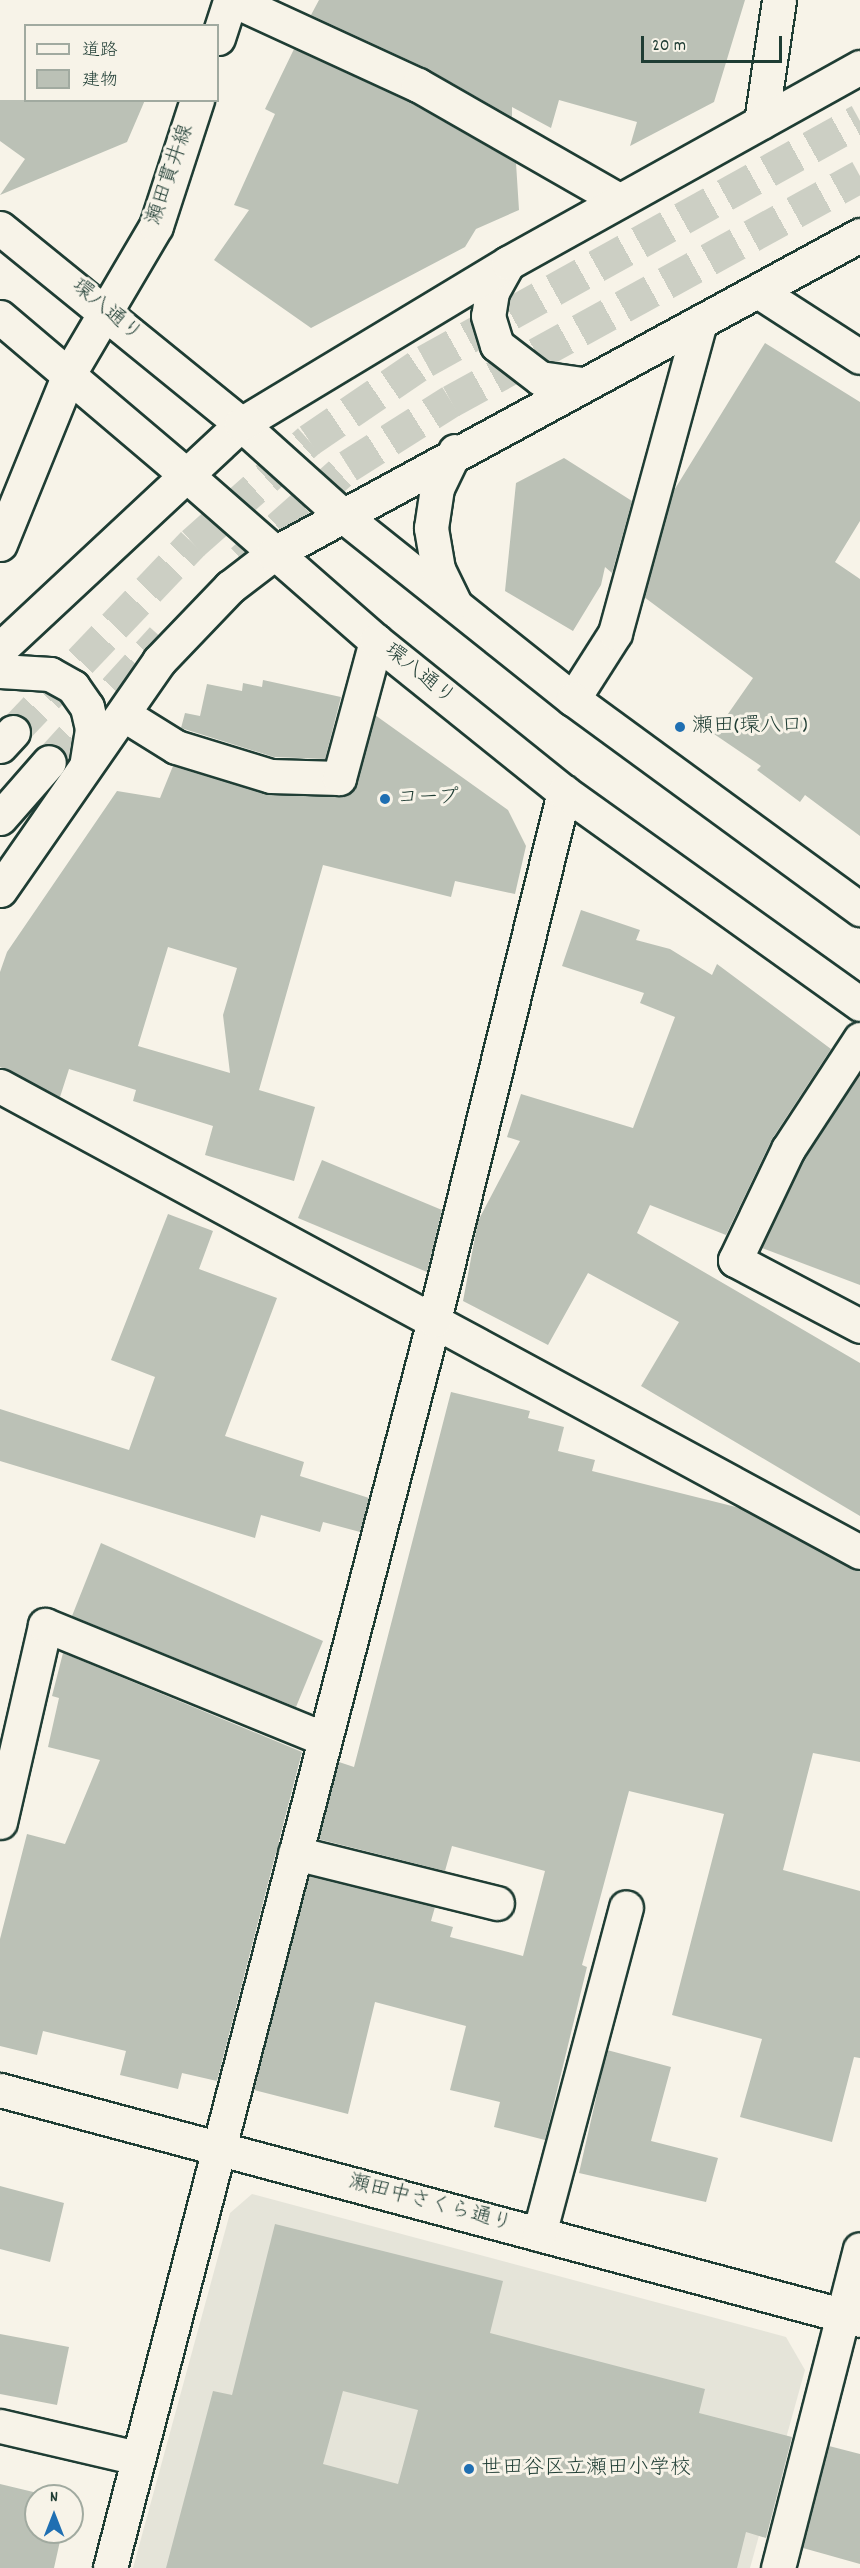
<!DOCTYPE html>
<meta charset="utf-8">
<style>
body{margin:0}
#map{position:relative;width:860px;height:2568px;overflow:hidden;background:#f7f3e8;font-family:Dekko,"Klee One",sans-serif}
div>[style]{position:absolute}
.built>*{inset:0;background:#e5e4d9}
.building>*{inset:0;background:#bbc1b6}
.highway-tunnel>*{height:33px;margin-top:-16.5px;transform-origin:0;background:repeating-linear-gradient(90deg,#cccfc4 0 33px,transparent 0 49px)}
.roads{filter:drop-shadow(2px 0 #1f3d34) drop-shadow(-2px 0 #1f3d34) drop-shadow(0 2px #1f3d34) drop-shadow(0 -2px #1f3d34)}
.minor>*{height:33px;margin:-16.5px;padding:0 16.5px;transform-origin:16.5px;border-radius:16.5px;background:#f7f3e8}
.major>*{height:33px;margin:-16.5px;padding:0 16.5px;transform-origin:16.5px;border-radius:16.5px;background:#f7f3e8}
.highway>*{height:33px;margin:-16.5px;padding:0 16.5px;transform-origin:16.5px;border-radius:16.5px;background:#f7f3e8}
.dots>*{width:16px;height:16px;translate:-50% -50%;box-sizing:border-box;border:3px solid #f7f3e8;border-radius:50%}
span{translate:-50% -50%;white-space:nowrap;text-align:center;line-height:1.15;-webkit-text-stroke:6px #f7f3e8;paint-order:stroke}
.street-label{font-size:21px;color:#1f3d34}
.poi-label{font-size:21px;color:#1f3d34}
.left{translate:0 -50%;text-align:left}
.legend{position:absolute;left:24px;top:24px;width:195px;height:78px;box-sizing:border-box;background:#f7f3e8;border:2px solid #a1aaa0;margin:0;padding:8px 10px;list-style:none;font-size:18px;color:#1f3d34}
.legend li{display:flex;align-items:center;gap:12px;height:30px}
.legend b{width:30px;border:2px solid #a1aaa0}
.north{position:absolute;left:24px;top:2484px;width:60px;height:60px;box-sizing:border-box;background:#f7f3e8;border:2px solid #a1aaa0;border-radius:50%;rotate:0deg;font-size:16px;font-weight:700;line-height:24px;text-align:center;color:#1f3d34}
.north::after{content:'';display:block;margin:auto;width:21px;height:27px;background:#1f6fb2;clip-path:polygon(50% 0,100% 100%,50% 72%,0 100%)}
.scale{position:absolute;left:641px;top:36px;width:141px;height:27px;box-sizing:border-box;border:3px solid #1f3d34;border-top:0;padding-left:8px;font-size:18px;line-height:21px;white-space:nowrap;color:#1f3d34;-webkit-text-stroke:4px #f7f3e8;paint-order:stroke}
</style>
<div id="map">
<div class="built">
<div style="clip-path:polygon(252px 2194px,786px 2337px,805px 2370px,750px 2568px,133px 2568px,230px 2213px)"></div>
</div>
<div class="building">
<div style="clip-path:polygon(319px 0,745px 0,714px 102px,630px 146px,637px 122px,559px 100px,551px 128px,512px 107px,512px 117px,426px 68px,311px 15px)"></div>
<div style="clip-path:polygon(294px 49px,409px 102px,516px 163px,519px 210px,476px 229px,465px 247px,311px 328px,214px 260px,249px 210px,234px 205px,275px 114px,265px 109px)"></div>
<div style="clip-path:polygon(0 100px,145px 100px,127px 142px,0 195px,25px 159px,0 141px)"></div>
<div style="clip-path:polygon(765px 343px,860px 402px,860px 521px,835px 562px,860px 579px,860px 836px,805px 795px,800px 802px,757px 770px,761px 766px,714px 734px,753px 678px,644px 597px,673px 492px)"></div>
<div style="clip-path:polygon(564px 458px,632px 501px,612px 573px,605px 567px,601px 585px,573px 631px,505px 591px,516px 483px)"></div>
<div style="clip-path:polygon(263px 680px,341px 697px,325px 759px,274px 757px,181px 728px,185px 713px,200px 716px,207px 684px,242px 691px,243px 683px,262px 687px)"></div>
<div style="clip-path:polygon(evenodd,375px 715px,508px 810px,526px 846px,515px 894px,455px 881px,451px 897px,323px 865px,259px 1090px,315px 1107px,294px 1181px,205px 1155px,213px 1126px,133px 1101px,136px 1090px,69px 1069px,60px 1097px,0 1067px,0 972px,7px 952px,117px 791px,160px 798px,173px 766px,266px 794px,346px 795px,357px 783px,375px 715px,168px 947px,237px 968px,223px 1015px,230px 1073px,138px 1046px,168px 947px)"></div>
<div style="clip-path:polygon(581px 910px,640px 930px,636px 940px,670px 949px,712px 975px,717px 964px,831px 1049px,772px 1139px,726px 1235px,650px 1205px,637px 1233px,860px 1363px,860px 1516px,641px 1386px,679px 1322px,588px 1273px,548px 1345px,463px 1301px,478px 1221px,520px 1141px,507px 1137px,521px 1094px,633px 1128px,675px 1017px,640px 1003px,644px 993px,562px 966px)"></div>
<div style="clip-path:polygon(860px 1073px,860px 1285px,762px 1248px,804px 1158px)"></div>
<div style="clip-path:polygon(322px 1160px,442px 1210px,427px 1272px,298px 1218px)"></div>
<div style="clip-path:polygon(168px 1214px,213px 1231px,199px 1269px,277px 1298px,225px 1436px,304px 1462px,300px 1476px,369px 1498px,360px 1532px,323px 1522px,320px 1532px,261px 1515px,255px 1538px,0 1461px,0 1409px,129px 1450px,155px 1377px,111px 1360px)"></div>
<div style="clip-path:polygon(451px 1392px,530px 1411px,528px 1418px,564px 1427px,558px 1451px,595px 1460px,592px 1471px,740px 1508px,860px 1571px,860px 1762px,813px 1753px,783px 1870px,860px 1891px,860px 2058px,854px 2057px,832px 2142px,740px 2117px,762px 2039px,672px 2015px,724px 1814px,629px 1791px,582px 1965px,587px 1967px,545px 2140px,494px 2127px,500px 2102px,450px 2090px,466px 2026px,375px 2002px,348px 2114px,254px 2090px,309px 1876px,435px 1907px,431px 1921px,453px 1927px,450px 1937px,523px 1956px,545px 1871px,452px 1846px,445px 1871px,318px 1839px,339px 1762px,354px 1767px)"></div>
<div style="clip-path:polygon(101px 1543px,323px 1641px,296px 1707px,72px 1616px)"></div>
<div style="clip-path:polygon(63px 1653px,302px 1752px,217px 2081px,182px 2073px,178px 2089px,120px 2075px,126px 2051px,43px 2031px,37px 2055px,0 2046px,0 1939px,27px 1834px,65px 1844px,100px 1760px,48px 1747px,59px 1698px,52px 1696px)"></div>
<div style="clip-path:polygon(607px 2050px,671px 2067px,651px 2141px,718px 2158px,706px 2202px,579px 2173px)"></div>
<div style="clip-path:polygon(0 2186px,64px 2203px,50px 2262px,0 2249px)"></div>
<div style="clip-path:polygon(evenodd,275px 2224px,503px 2281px,490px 2333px,705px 2389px,699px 2413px,792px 2437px,766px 2538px,746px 2532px,737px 2568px,166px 2568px,213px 2391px,232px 2395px,275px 2224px,343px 2391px,418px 2410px,398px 2484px,323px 2464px,343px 2391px)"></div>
<div style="clip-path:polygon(0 2334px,69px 2347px,57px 2405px,0 2394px)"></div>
<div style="clip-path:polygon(829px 2446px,860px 2454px,860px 2564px,803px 2548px)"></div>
<div style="clip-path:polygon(0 2484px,50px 2496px,36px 2496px,36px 2532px,62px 2532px,54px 2568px,0 2568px)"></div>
</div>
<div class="highway-tunnel">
<div style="left:242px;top:560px;width:142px;rotate:-41.6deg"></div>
<div style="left:348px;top:466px;width:122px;rotate:-32.3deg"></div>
<div style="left:451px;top:401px;width:467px;rotate:-28.8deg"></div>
<div style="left:13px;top:732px;width:261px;rotate:-46.4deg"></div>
<div style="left:193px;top:543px;width:155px;rotate:-41.6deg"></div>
<div style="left:309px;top:440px;width:140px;rotate:-34.3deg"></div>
<div style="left:425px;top:361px;width:497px;rotate:-29deg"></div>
<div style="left:49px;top:762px;width:168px;rotate:-47.7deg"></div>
</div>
<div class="roads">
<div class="minor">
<div style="left:233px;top:0;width:204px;rotate:24.7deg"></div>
<div style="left:418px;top:85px;width:232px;rotate:29.8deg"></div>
<div style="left:761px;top:122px;width:123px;rotate:-81.6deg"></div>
<div style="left:758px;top:291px;width:121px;rotate:32.9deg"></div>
<div style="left:573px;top:699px;width:78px;rotate:-57.5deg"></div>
<div style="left:615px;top:633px;width:322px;rotate:-74.7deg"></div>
<div style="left:123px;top:714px;width:62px;rotate:31.9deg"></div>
<div style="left:176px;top:747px;width:99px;rotate:17deg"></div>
<div style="left:271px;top:776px;width:68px;rotate:1.7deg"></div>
<div style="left:339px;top:778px;width:142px;rotate:-74.9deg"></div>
<div style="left:860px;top:1039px;width:131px;rotate:123.2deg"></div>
<div style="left:788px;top:1149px;width:123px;rotate:115.5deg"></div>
<div style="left:735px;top:1260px;width:141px;rotate:27.8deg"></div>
<div style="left:0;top:1086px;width:978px;rotate:28.45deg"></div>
<div style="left:0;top:1822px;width:202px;rotate:-77.1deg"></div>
<div style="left:45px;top:1625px;width:302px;rotate:22.2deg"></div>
<div style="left:295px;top:1853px;width:208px;rotate:13.9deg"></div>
<div style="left:0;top:2090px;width:890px;rotate:14.97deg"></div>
<div style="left:539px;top:2234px;width:338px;rotate:-75.1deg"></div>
<div style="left:0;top:2426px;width:141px;rotate:13.1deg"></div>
<div style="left:110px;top:2568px;width:1289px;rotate:-75.45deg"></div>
<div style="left:434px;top:1320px;width:544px;rotate:-76.17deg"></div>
<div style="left:778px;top:2568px;width:329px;rotate:-75.6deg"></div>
</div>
<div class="major">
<div style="left:218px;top:38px;width:40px;rotate:-72deg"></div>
<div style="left:0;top:228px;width:311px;rotate:39.1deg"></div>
<div style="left:0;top:317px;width:241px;rotate:40.3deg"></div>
<div style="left:70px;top:372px;width:169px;rotate:-59.5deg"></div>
<div style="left:156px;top:226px;width:133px;rotate:-72deg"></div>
</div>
<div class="highway">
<div style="left:508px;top:263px;width:33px;rotate:119deg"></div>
<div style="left:492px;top:292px;width:24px;rotate:99deg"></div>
<div style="left:488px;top:316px;width:30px;rotate:73deg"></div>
<div style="left:497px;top:345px;width:54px;rotate:37.5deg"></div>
<div style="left:540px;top:378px;width:41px;rotate:8.3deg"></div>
<div style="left:241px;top:424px;width:135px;rotate:42deg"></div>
<div style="left:341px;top:514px;width:297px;rotate:38.6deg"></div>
<div style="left:573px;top:699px;width:356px;rotate:36.2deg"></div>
<div style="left:184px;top:473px;width:255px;rotate:41.2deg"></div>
<div style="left:376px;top:641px;width:241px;rotate:38.8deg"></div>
<div style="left:564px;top:792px;width:364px;rotate:35.6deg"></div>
<div style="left:0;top:544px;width:186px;rotate:-67.9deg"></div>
<div style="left:454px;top:602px;width:37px;rotate:-116deg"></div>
<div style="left:438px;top:569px;width:42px;rotate:-99.7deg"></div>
<div style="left:431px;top:528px;width:40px;rotate:-81.5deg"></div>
<div style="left:437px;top:488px;width:41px;rotate:-64.1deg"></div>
<div style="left:0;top:649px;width:330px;rotate:-43deg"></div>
<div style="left:241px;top:424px;width:312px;rotate:-31.1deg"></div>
<div style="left:508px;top:263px;width:403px;rotate:-29.1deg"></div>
<div style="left:0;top:671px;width:50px;rotate:3.4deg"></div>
<div style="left:50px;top:674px;width:26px;rotate:29deg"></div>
<div style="left:73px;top:687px;width:24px;rotate:55deg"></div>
<div style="left:87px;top:707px;width:23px;rotate:77deg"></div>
<div style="left:92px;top:729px;width:36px;rotate:99deg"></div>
<div style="left:0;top:746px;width:19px;rotate:-47deg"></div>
<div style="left:0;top:818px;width:74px;rotate:-48.8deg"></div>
<div style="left:0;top:890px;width:279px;rotate:-55.2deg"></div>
<div style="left:159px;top:661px;width:103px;rotate:-46.2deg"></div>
<div style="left:230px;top:587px;width:54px;rotate:-37.5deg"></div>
<div style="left:273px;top:554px;width:668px;rotate:-28.52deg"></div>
</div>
</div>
<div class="dots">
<div style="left:680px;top:727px;background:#1f6fb2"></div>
<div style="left:385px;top:799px;background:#1f6fb2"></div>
<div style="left:469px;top:2469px;background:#1f6fb2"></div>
</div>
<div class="street-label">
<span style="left:171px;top:175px;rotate:-71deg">瀬田貫井線</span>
<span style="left:106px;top:311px;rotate:40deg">環八通り</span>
<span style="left:419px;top:675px;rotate:39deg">環八通り</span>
<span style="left:430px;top:2204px;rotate:15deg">瀬田中さくら通り</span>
</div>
<div class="poi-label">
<span class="left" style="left:692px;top:727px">瀬田(環八口)</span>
<span class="left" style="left:397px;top:799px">コープ</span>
<span class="left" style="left:481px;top:2469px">世田谷区立瀬田小学校</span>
</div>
<ul class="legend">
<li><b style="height:8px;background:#f7f3e8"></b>道路</li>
<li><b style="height:16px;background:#bbc1b6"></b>建物</li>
</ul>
<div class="north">N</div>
<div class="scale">20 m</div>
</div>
